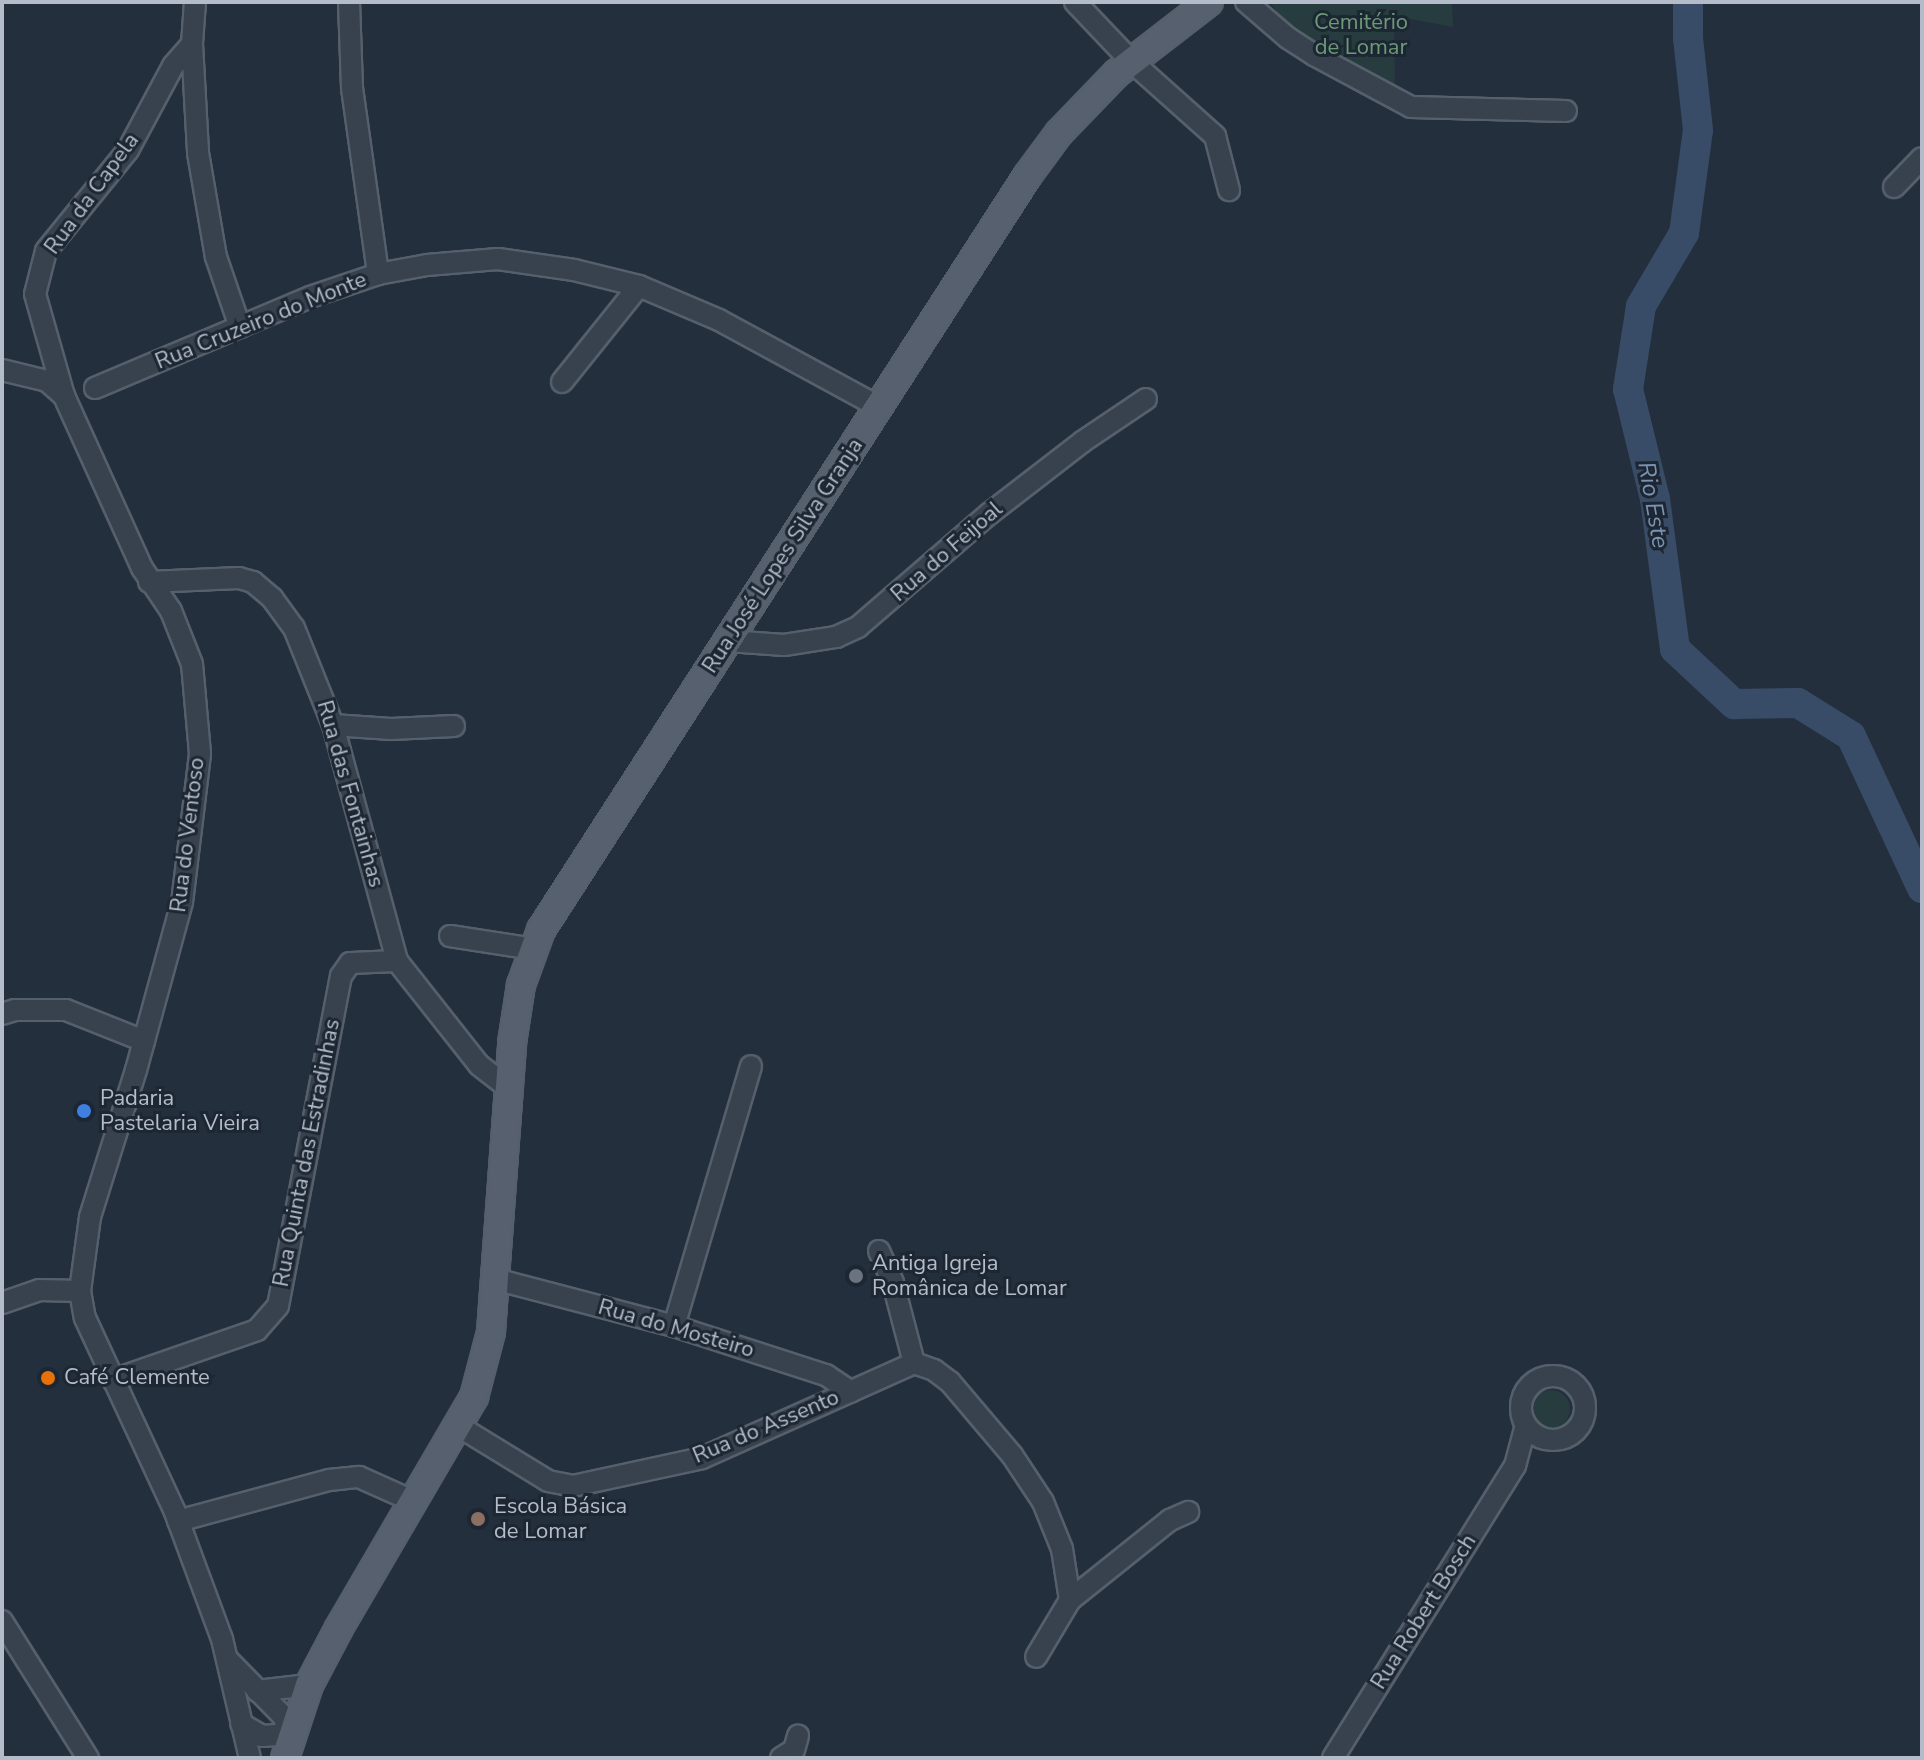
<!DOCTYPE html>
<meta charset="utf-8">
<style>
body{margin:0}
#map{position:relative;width:1924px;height:1760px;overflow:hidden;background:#242f3e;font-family:"Nunito Sans",sans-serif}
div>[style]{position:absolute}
.green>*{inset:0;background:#263c3f}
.round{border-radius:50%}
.river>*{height:30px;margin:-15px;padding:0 15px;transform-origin:15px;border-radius:15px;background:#394c67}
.roads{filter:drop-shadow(2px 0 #565f6c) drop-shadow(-2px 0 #565f6c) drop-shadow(0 2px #565f6c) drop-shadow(0 -2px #565f6c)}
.minor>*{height:20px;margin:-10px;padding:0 10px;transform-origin:10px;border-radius:10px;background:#38414e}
.minor>.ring{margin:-10px;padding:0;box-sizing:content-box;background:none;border:20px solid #38414e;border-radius:50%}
.major>*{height:26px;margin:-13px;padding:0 13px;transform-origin:13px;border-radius:13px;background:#56606e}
.dots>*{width:22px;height:22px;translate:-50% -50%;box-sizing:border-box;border:4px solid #1d2633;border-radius:50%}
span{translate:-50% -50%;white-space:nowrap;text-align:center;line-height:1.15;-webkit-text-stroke:6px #1d2633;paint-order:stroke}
.park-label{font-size:22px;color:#6b9a76}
.street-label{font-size:22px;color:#b4bcc9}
.poi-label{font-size:22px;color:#b4bcc9}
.left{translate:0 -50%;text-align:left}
.water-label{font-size:24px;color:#7c92b1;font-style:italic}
.frame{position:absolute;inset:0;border:4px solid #b4bcc9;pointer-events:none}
</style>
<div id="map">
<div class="green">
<div style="clip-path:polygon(1270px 2px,1452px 2px,1453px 27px,1394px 16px,1395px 92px,1294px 36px)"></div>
<div class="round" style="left:1532px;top:1390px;width:38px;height:38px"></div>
</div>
<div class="river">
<div style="left:1688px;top:2px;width:36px;rotate:90deg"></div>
<div style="left:1688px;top:38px;width:93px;rotate:83.8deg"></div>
<div style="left:1698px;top:130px;width:104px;rotate:97.7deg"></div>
<div style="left:1684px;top:233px;width:85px;rotate:120.5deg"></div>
<div style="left:1641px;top:306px;width:84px;rotate:98.9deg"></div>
<div style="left:1628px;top:389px;width:113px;rotate:76.2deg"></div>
<div style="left:1655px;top:499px;width:151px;rotate:82.4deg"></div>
<div style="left:1675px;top:649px;width:81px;rotate:43deg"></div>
<div style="left:1734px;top:704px;width:64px;rotate:-0.9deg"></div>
<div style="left:1798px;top:703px;width:62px;rotate:31.9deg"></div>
<div style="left:1851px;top:736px;width:168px;rotate:65deg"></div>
</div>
<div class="roads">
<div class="minor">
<div style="left:195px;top:2px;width:42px;rotate:94.1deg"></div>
<div style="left:192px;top:44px;width:29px;rotate:131deg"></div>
<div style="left:173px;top:66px;width:95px;rotate:118.2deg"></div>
<div style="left:128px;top:150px;width:130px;rotate:129.1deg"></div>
<div style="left:46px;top:251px;width:44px;rotate:104.3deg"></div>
<div style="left:35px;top:294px;width:106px;rotate:74.1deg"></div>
<div style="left:64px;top:396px;width:189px;rotate:65.6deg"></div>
<div style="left:142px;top:568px;width:52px;rotate:56deg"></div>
<div style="left:171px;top:611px;width:57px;rotate:68.4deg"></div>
<div style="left:192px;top:664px;width:90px;rotate:84.9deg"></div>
<div style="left:200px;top:754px;width:149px;rotate:96.9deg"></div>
<div style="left:182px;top:902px;width:174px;rotate:105.3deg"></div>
<div style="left:136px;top:1070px;width:154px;rotate:107.4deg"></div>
<div style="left:90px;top:1217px;width:75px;rotate:97.7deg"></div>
<div style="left:80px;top:1291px;width:27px;rotate:80deg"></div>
<div style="left:85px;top:1318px;width:214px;rotate:65.1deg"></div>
<div style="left:175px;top:1512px;width:135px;rotate:69.7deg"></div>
<div style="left:222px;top:1639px;width:122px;rotate:76.8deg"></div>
<div style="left:349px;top:2px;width:86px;rotate:88deg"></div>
<div style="left:352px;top:88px;width:188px;rotate:82deg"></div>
<div style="left:1075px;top:2px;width:81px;rotate:46.5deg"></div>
<div style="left:1131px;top:61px;width:113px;rotate:41.8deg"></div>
<div style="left:1215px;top:136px;width:56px;rotate:75.5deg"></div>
<div style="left:1246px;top:2px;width:55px;rotate:40.6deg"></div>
<div style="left:1288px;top:38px;width:31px;rotate:33deg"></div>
<div style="left:1314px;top:55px;width:110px;rotate:28.2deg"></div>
<div style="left:1411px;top:107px;width:155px;rotate:1.5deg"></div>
<div style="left:192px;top:44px;width:109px;rotate:86.8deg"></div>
<div style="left:198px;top:153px;width:106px;rotate:80.2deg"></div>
<div style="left:216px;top:257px;width:74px;rotate:71.1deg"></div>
<div style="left:1894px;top:187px;width:40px;rotate:-46deg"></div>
<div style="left:2px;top:370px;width:46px;rotate:13.7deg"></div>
<div style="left:47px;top:381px;width:23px;rotate:41deg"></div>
<div style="left:562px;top:382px;width:123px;rotate:-51.3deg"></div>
<div style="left:95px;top:388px;width:233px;rotate:-22.9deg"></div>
<div style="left:310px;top:297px;width:72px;rotate:-18.7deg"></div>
<div style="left:378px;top:274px;width:50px;rotate:-10.4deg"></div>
<div style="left:427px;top:265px;width:71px;rotate:-4.8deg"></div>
<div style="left:498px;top:259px;width:77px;rotate:8.2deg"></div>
<div style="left:574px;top:270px;width:67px;rotate:13.8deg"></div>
<div style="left:639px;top:286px;width:87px;rotate:23deg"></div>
<div style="left:719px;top:320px;width:182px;rotate:28.5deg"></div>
<div style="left:149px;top:582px;width:90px;rotate:-2.5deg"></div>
<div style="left:239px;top:578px;width:15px;rotate:16deg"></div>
<div style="left:253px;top:582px;width:25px;rotate:40deg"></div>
<div style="left:272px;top:598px;width:37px;rotate:54deg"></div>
<div style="left:294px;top:628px;width:105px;rotate:68.1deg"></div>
<div style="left:333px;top:725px;width:245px;rotate:74.8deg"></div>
<div style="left:397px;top:961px;width:132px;rotate:51.7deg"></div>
<div style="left:479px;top:1065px;width:34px;rotate:38deg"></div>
<div style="left:728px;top:641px;width:56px;rotate:4.1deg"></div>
<div style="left:784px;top:645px;width:53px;rotate:-8.7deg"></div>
<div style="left:836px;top:637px;width:24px;rotate:-24deg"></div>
<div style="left:858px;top:627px;width:173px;rotate:-40.8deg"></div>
<div style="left:989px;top:514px;width:118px;rotate:-37.7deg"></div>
<div style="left:1082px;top:442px;width:77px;rotate:-33.9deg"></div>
<div style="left:333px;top:725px;width:58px;rotate:3.9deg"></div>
<div style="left:391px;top:729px;width:63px;rotate:-2.7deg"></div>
<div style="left:450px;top:936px;width:85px;rotate:8.8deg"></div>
<div style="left:2px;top:1014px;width:14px;rotate:-17deg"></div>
<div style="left:15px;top:1010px;width:51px"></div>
<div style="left:66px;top:1010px;width:84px;rotate:21.7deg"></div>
<div style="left:879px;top:1251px;width:35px;rotate:66deg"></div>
<div style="left:893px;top:1283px;width:83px;rotate:75.3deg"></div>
<div style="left:495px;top:1279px;width:185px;rotate:14.7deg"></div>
<div style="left:674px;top:1326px;width:160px;rotate:17.9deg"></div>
<div style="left:826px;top:1375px;width:30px;rotate:34deg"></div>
<div style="left:2px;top:1303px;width:39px;rotate:-19deg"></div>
<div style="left:39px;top:1290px;width:41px;rotate:1.4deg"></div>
<div style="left:674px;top:1326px;width:271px;rotate:-73.5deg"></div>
<div style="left:914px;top:1363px;width:21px;rotate:19deg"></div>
<div style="left:934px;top:1370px;width:20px;rotate:37deg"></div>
<div style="left:950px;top:1382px;width:96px;rotate:49.7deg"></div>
<div style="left:1012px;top:1455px;width:56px;rotate:56.6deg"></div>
<div style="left:1043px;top:1502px;width:51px;rotate:68deg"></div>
<div style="left:1062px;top:1549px;width:52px;rotate:81.1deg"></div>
<div style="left:1070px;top:1600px;width:66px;rotate:120.8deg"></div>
<div class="ring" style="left:1521px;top:1376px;width:44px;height:44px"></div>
<div style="left:113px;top:1380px;width:152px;rotate:-19.1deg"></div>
<div style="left:257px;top:1330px;width:32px;rotate:-49deg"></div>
<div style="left:278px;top:1306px;width:336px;rotate:-79.2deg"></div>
<div style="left:341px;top:976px;width:16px;rotate:-55deg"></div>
<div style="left:350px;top:963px;width:47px;rotate:-2.4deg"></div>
<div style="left:460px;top:1427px;width:103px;rotate:31.5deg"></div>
<div style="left:548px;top:1481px;width:25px;rotate:11deg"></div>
<div style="left:573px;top:1486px;width:132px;rotate:-12.2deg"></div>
<div style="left:702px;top:1458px;width:232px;rotate:-24.1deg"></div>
<div style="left:178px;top:1521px;width:156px;rotate:-15.2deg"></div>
<div style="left:329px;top:1480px;width:30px;rotate:-6deg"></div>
<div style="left:359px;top:1477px;width:61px;rotate:24.1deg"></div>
<div style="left:1070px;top:1600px;width:128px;rotate:-38.7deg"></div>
<div style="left:1170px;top:1520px;width:20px;rotate:-24deg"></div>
<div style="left:2px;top:1621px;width:162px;rotate:57.9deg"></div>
<div style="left:229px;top:1661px;width:77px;rotate:45.5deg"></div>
<div style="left:283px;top:1716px;width:20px;rotate:66deg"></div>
<div style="left:291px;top:1734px;width:29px;rotate:176deg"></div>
<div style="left:262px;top:1736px;width:24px;rotate:-150deg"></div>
<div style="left:257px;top:1691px;width:52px;rotate:-6.6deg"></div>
<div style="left:781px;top:1758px;width:15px;rotate:-32deg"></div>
<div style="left:794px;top:1750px;width:15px;rotate:-74deg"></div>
<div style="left:1333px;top:1758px;width:344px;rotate:-58.1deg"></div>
<div style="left:1515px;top:1466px;width:42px;rotate:-75deg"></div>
</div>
<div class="major">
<div style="left:285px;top:1758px;width:77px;rotate:-71.8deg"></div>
<div style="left:309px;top:1685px;width:64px;rotate:-62.2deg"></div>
<div style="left:339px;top:1628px;width:268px;rotate:-59.7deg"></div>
<div style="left:474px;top:1397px;width:67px;rotate:-75.3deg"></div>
<div style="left:491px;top:1332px;width:290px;rotate:-85.8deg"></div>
<div style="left:512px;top:1043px;width:59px;rotate:-81.2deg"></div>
<div style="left:521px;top:985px;width:59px;rotate:-70deg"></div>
<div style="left:541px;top:930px;width:898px;rotate:-57.18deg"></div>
<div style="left:1028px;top:175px;width:52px;rotate:-53.6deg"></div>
<div style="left:1059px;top:133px;width:83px;rotate:-46deg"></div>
<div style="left:1117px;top:73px;width:116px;rotate:-37.7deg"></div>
</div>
</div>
<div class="dots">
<div style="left:84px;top:1111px;background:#3f7fe0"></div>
<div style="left:856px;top:1276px;background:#6b7280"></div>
<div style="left:48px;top:1378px;background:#e8710a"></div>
<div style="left:478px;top:1519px;background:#8d6e63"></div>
</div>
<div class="park-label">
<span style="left:1361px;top:35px">Cemitério<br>de Lomar</span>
</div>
<div class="street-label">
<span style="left:92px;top:194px;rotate:-54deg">Rua da Capela</span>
<span style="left:261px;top:321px;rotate:-22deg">Rua Cruzeiro do Monte</span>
<span style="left:947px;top:552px;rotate:-41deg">Rua do Feijoal</span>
<span style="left:783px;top:556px;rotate:-57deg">Rua José Lopes Silva Granja</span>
<span style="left:350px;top:794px;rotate:74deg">Rua das Fontainhas</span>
<span style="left:188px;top:835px;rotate:-83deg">Rua do Ventoso</span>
<span style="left:307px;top:1153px;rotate:-79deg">Rua Quinta das Estradinhas</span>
<span style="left:676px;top:1329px;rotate:16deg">Rua do Mosteiro</span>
<span style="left:766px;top:1427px;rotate:-23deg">Rua do Assento</span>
<span style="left:1424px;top:1612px;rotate:-58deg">Rua Robert Bosch</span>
</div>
<div class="poi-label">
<span class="left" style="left:100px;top:1111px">Padaria<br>Pastelaria Vieira</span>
<span class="left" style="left:872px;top:1276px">Antiga Igreja<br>Românica de Lomar</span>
<span class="left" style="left:64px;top:1378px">Café Clemente</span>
<span class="left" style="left:494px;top:1519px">Escola Básica<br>de Lomar</span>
</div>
<div class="water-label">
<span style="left:1653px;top:505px;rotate:80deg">Rio Este</span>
</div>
<div class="frame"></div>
</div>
